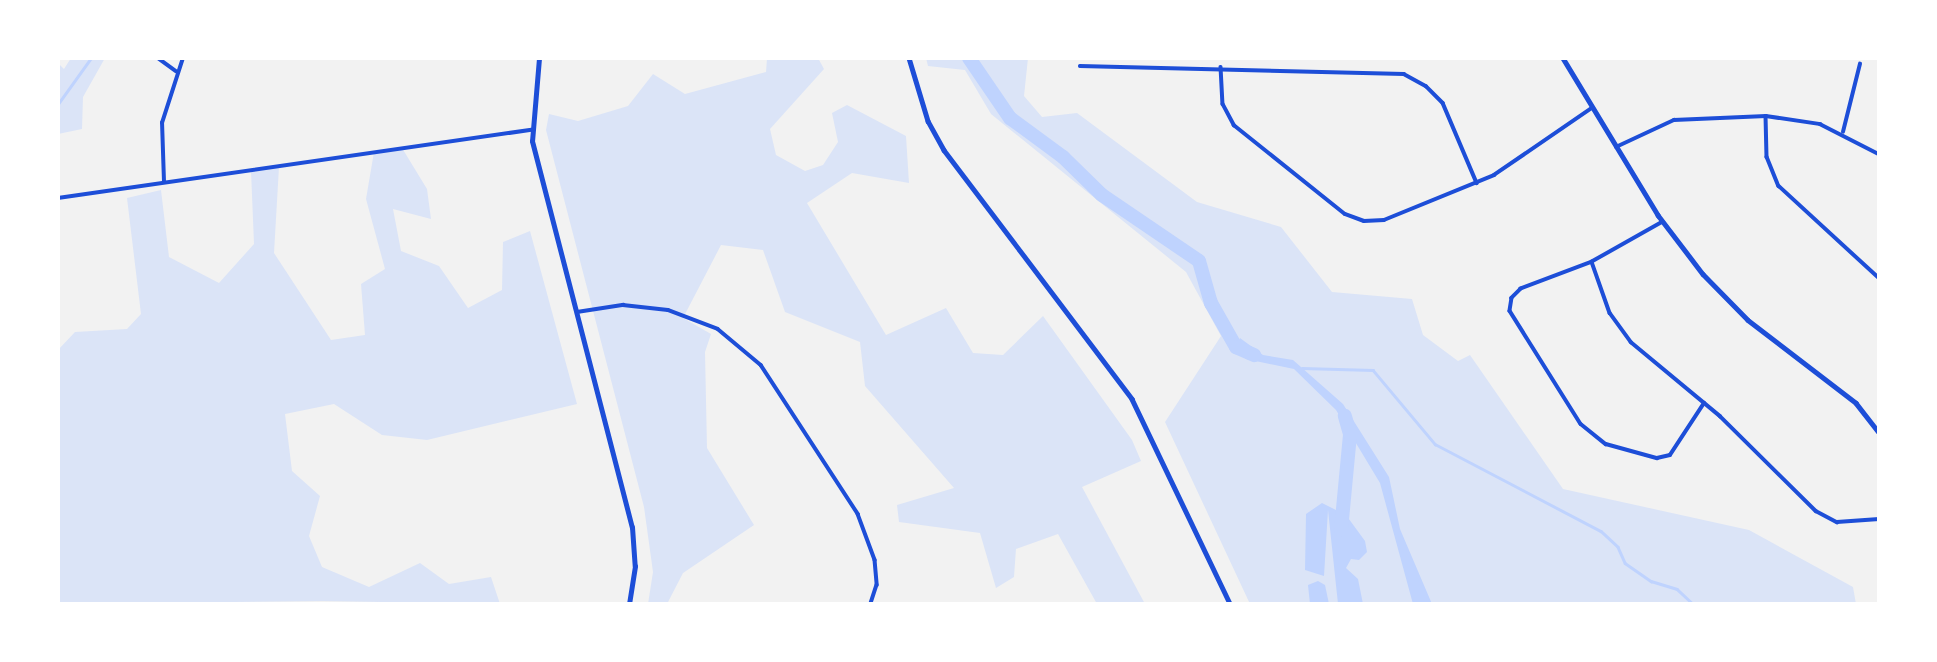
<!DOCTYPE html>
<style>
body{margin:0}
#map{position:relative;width:1937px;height:662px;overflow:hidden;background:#f2f2f2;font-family:Jost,sans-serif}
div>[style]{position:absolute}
.green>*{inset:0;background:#dbe4f7}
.water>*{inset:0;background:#bfd3fe}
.stream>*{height:2.5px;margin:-1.25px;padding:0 1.25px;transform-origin:1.25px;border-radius:1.25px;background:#bfd3fe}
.river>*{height:14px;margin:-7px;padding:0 7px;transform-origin:7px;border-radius:7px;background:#bfd3fe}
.minor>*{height:3.5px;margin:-1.75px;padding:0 1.75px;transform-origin:1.75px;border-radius:1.75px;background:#1d4ed8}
.tertiary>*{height:4.5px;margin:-2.25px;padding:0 2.25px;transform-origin:2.25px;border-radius:2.25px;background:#1d4ed8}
.secondary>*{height:5px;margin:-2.5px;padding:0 2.5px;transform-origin:2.5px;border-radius:2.5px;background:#1d4ed8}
span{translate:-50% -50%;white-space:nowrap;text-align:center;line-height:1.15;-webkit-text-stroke:6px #fff;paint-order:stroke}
.frame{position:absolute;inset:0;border:60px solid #fff;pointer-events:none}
</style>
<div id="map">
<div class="green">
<div style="clip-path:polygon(71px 58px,105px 58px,83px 97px,82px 129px,58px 134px,58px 63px,64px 69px)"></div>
<div style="clip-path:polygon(767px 58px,818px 58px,824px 69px,770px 129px,776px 155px,805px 171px,823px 165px,838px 142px,832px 113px,847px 105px,906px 136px,909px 183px,852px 173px,807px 203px,886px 335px,946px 308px,973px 353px,1003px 355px,1043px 316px,1132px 440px,1141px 461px,1082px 487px,1145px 604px,1097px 604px,1058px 534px,1016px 549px,1014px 577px,996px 588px,980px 533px,899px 522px,897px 505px,954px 488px,865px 386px,860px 342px,785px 312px,763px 250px,721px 245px,683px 318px,711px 334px,705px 352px,707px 448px,754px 525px,683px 573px,667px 604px,648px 604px,653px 572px,644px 507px,546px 130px,549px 114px,578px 121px,628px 106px,653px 74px,685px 94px,766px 72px)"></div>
<div style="clip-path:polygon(926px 58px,1028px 58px,1024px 96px,1042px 117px,1077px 113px,1197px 202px,1281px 227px,1332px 292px,1412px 299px,1423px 335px,1458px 361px,1470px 355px,1563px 489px,1749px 530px,1853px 587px,1856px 604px,1250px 604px,1165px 422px,1221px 336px,1186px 272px,991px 114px,965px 70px,928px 66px)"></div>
<div style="clip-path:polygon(402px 148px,427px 189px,431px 219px,393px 209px,401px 251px,439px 266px,468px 308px,502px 290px,503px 242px,530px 231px,577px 404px,427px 440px,382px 435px,334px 404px,285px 414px,292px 471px,320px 496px,309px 536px,322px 567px,369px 587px,420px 563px,449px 584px,491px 577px,500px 604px,323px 601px,58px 604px,58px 350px,75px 332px,127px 329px,141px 314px,127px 198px,161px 190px,169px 257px,219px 283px,254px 244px,251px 171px,279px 167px,274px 253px,331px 340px,365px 335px,361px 284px,385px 269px,366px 199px,374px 152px)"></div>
</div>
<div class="water">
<div style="clip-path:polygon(1240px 338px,1263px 355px,1293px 360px,1343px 404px,1389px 477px,1400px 529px,1432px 604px,1413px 604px,1380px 483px,1336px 410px,1294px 369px,1246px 359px,1236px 350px)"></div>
<div style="clip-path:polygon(1322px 503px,1346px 515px,1365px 541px,1367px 552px,1359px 560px,1351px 559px,1346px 568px,1358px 579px,1363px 604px,1338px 604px,1328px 510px,1324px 576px,1305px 570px,1306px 514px)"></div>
<div style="clip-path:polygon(1318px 581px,1325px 585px,1329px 604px,1310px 604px,1308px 585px)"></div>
</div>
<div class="stream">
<div style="left:58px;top:104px;width:57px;rotate:-54.3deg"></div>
<div style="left:1302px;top:368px;width:71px;rotate:1.6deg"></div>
<div style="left:1373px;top:370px;width:97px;rotate:50deg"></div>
<div style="left:1435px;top:444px;width:187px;rotate:27.7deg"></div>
<div style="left:1601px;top:531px;width:23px;rotate:43deg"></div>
<div style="left:1618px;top:547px;width:17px;rotate:66deg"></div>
<div style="left:1625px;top:563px;width:32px;rotate:35deg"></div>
<div style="left:1651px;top:581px;width:27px;rotate:17deg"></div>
<div style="left:1677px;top:589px;width:22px;rotate:43deg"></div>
</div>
<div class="river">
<div style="left:969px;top:58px;width:73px;rotate:55.7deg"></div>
<div style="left:1010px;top:118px;width:66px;rotate:36.3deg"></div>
<div style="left:1063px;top:157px;width:54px;rotate:44.3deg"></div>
<div style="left:1102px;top:195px;width:117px;rotate:34.2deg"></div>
<div style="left:1199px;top:261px;width:44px;rotate:74.1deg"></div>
<div style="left:1211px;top:303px;width:51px;rotate:60.4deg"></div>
<div style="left:1236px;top:347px;width:20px;rotate:24deg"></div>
<div style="left:1341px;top:530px;width:96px;rotate:-84.6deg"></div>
<div style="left:1350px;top:434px;width:19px;rotate:-106deg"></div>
</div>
<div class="minor">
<div style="left:158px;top:58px;width:22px;rotate:36deg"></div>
<div style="left:1080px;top:66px;width:324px;rotate:1.4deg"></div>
<div style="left:1404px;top:74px;width:25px;rotate:29deg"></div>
<div style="left:1426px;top:86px;width:24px;rotate:45deg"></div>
<div style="left:1443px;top:103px;width:87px;rotate:67deg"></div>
<div style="left:1221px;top:67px;width:37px;rotate:87deg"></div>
<div style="left:1223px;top:104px;width:24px;rotate:62deg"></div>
<div style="left:1234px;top:125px;width:142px;rotate:38.7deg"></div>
<div style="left:1345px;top:214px;width:20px;rotate:20deg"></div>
<div style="left:1364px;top:221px;width:20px;rotate:-3deg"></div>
<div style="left:1384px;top:220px;width:119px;rotate:-22.2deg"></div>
<div style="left:1494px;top:175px;width:119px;rotate:-34.4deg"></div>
<div style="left:1766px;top:116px;width:41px;rotate:88.6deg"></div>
<div style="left:1767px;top:157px;width:31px;rotate:68deg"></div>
<div style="left:1779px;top:186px;width:136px;rotate:42.6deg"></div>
<div style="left:1843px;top:132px;width:70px;rotate:-76deg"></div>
<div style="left:1616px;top:147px;width:64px;rotate:-25deg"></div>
<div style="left:1674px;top:120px;width:92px;rotate:-2.5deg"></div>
<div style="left:1766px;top:116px;width:55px;rotate:8.4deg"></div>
<div style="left:1820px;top:124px;width:66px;rotate:27deg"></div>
<div style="left:164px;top:182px;width:59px;rotate:-91.9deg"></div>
<div style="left:162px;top:123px;width:68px;rotate:-72.1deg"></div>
<div style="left:58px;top:198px;width:478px;rotate:-8.2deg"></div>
<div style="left:1663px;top:222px;width:81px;rotate:150.6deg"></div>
<div style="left:1592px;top:262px;width:76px;rotate:159.2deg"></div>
<div style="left:1521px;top:289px;width:13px;rotate:135deg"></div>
<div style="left:1512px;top:298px;width:13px;rotate:99deg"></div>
<div style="left:1510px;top:311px;width:133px;rotate:57.9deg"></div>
<div style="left:1581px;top:424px;width:32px;rotate:39deg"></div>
<div style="left:1606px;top:444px;width:53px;rotate:15.4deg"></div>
<div style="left:1657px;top:458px;width:13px;rotate:-13deg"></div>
<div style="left:1670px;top:455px;width:62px;rotate:-56.8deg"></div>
<div style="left:1592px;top:262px;width:54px;rotate:70.6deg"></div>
<div style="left:1610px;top:313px;width:36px;rotate:54deg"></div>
<div style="left:1631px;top:342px;width:116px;rotate:39.7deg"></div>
<div style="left:1720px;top:416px;width:135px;rotate:44.7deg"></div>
<div style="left:1816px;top:511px;width:24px;rotate:28deg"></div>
<div style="left:1837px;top:522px;width:42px;rotate:-4.1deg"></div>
<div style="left:577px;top:312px;width:47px;rotate:-8.7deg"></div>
<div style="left:623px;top:305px;width:45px;rotate:6.3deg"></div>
<div style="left:668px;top:310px;width:53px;rotate:20.8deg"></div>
<div style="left:718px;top:329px;width:56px;rotate:39.9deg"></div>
<div style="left:761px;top:365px;width:178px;rotate:56.9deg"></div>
<div style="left:858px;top:514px;width:49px;rotate:69.7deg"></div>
<div style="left:875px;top:560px;width:25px;rotate:85deg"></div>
<div style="left:877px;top:585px;width:20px;rotate:108deg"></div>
</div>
<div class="tertiary">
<div style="left:909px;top:58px;width:66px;rotate:73.2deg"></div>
<div style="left:928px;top:121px;width:33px;rotate:61deg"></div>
<div style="left:944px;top:150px;width:312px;rotate:52.9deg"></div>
<div style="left:1132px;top:399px;width:227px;rotate:64.4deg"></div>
<div style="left:1563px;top:58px;width:184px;rotate:58.8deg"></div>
<div style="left:1658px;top:215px;width:74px;rotate:52.7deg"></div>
<div style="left:1703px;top:274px;width:64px;rotate:45.6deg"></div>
<div style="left:1748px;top:320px;width:136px;rotate:37.5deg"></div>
<div style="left:1856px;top:403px;width:37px;rotate:52deg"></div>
</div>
<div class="secondary">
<div style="left:539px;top:58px;width:83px;rotate:94.8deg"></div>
<div style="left:532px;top:141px;width:399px;rotate:75.5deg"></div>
<div style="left:632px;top:527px;width:39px;rotate:86deg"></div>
<div style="left:635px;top:566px;width:38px;rotate:99deg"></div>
</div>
<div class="frame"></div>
</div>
